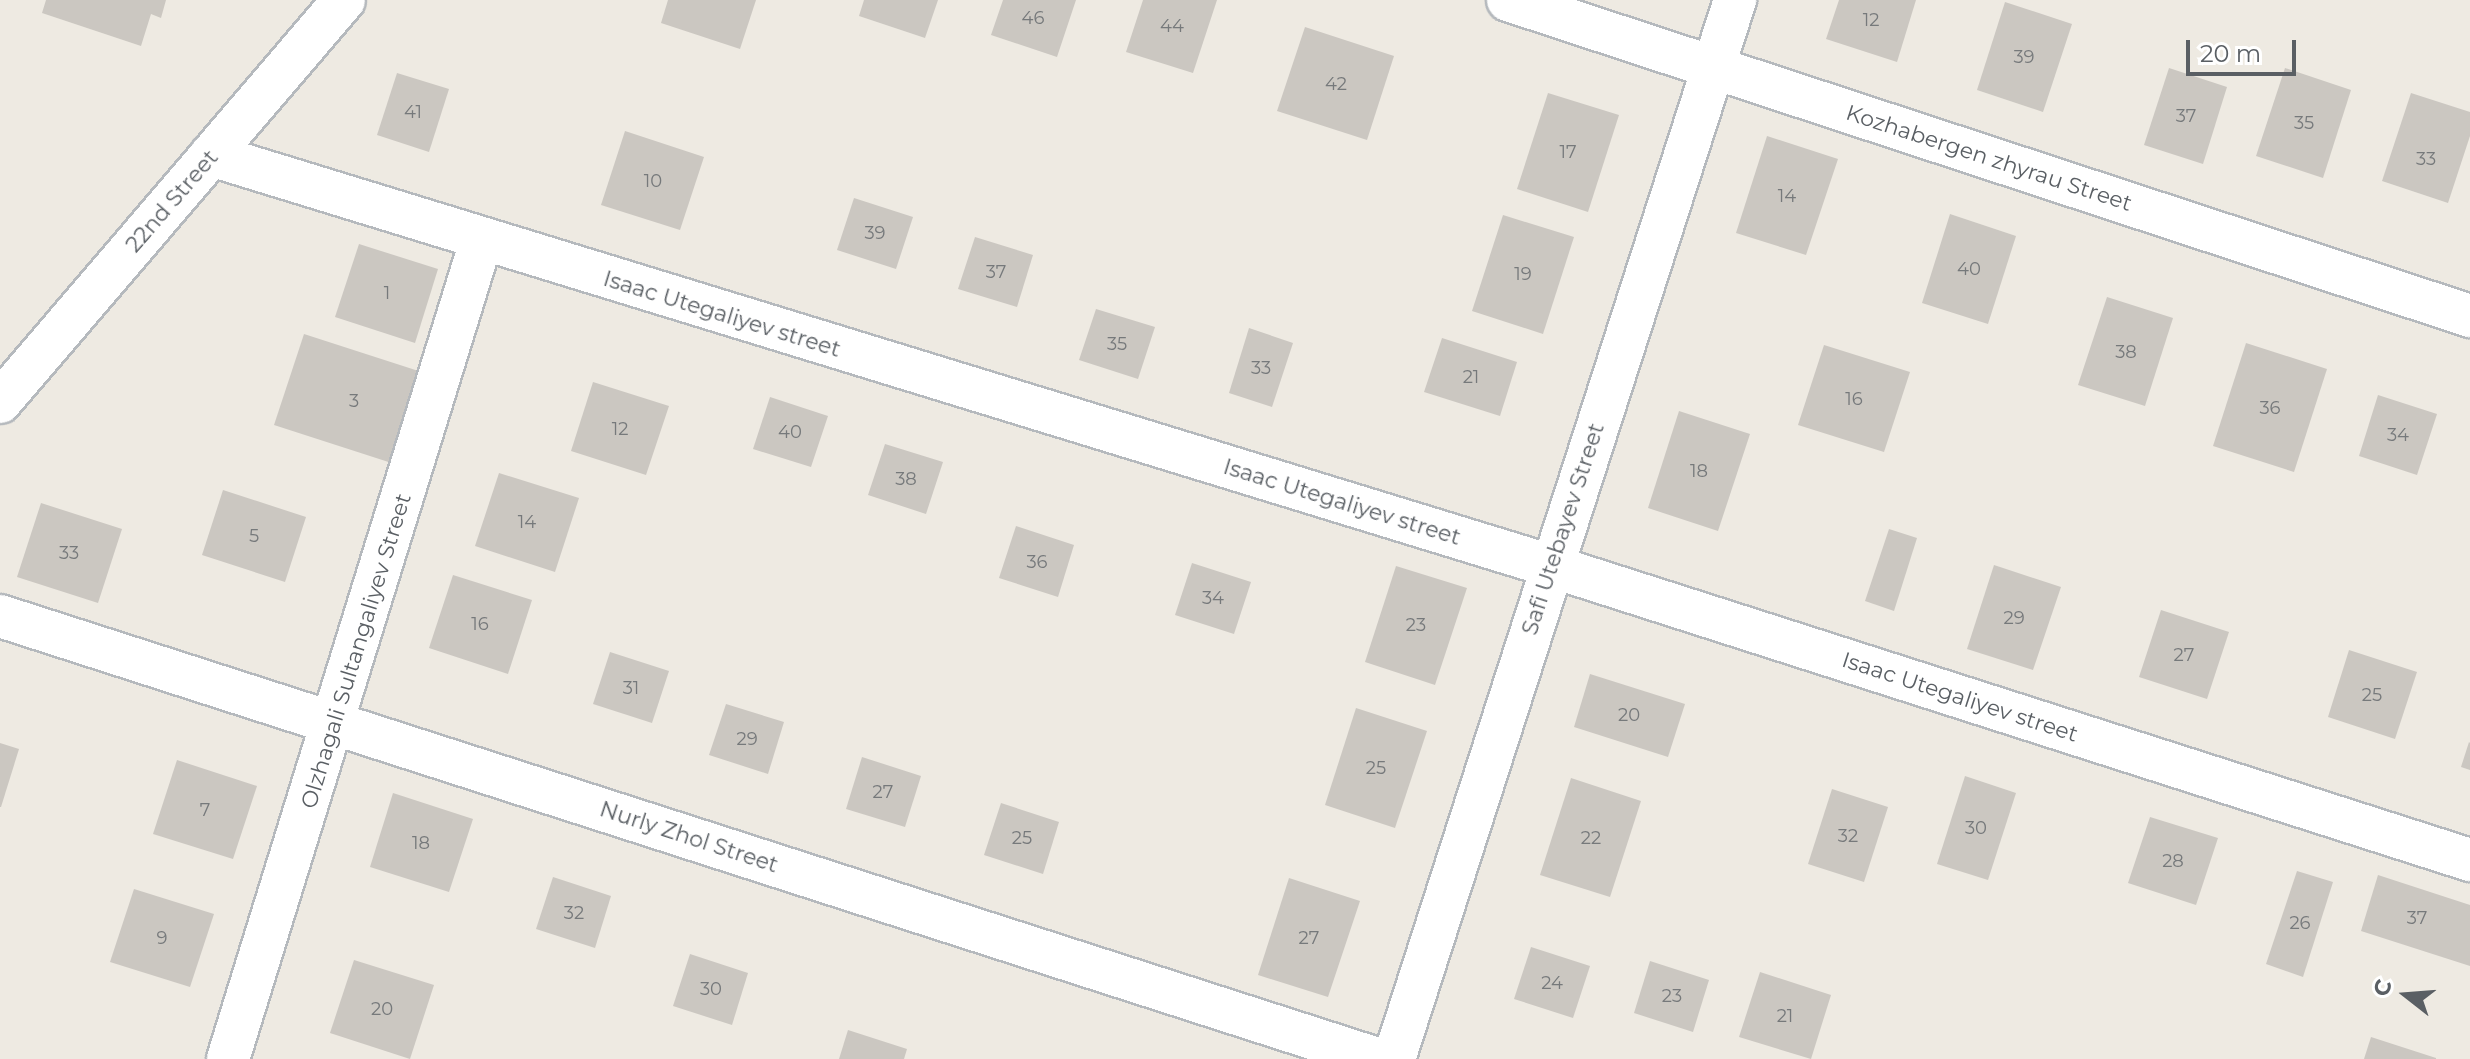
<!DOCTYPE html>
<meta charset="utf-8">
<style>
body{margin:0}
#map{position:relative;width:2470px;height:1059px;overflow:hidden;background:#eeeae2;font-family:Montserrat,sans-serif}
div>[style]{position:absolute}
.building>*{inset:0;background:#cbc7c1}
.roads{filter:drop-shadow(2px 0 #b5b9bd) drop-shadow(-2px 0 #b5b9bd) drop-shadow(0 2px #b5b9bd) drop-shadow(0 -2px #b5b9bd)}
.minor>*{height:42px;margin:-21px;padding:0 21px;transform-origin:21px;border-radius:21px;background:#fff}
span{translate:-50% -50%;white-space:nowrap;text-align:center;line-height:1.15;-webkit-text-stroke:8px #fff;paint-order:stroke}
.number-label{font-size:18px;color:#76797b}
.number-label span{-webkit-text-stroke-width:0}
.street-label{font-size:22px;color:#5a5f64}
.north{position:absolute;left:2366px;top:955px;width:80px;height:80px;-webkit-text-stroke:6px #fff;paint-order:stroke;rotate:287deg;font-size:22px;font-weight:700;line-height:32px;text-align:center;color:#5a5f64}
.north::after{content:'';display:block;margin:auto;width:28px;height:36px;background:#5a5f64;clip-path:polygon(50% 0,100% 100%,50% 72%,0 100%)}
.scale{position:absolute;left:2186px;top:40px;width:110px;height:36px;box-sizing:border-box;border:4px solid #5a5f64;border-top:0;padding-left:10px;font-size:24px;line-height:28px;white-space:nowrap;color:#5a5f64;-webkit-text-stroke:6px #fff;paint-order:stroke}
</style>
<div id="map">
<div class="building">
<div style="clip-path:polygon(46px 0,166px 0,161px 18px,151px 14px,141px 46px,42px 13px)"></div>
<div style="clip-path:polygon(668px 0,756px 0,740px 49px,661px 23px)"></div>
<div style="clip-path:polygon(864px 0,938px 0,925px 38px,859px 16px)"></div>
<div style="clip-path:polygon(1003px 0,1076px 0,1057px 57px,991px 35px)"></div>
<div style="clip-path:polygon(1143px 0,1217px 0,1193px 73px,1126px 52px)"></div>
<div style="clip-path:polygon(1839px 0,1916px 0,1897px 62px,1826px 39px)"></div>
<div style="clip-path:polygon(2005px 2px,2072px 24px,2043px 112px,1977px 90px)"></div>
<div style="clip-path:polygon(1305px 27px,1394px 56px,1367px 140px,1277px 111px)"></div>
<div style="clip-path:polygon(2169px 68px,2227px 87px,2203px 164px,2144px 145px)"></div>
<div style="clip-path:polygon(2285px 68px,2351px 90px,2323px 178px,2256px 156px)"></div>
<div style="clip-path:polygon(397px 73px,449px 89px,429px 152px,377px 135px)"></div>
<div style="clip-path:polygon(1548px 93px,1619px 115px,1588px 212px,1517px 189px)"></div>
<div style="clip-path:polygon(2411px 93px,2470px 112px,2470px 136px,2448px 203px,2382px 181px)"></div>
<div style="clip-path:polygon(625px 131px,704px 157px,680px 230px,601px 205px)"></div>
<div style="clip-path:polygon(1767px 136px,1838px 159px,1806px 255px,1736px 233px)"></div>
<div style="clip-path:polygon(854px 198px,913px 217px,896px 269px,837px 250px)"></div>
<div style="clip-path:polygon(1950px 214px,2016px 236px,1988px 324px,1922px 303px)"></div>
<div style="clip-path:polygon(1503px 215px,1574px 237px,1543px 334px,1472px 311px)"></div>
<div style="clip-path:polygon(975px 237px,1033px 255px,1017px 307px,958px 289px)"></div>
<div style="clip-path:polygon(359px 244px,438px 269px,415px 343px,335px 317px)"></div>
<div style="clip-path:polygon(2107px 297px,2173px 318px,2145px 406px,2078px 385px)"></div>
<div style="clip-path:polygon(1096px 309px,1155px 327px,1138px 379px,1079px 360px)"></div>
<div style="clip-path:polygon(1249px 328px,1293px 343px,1272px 407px,1229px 393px)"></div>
<div style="clip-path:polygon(304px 334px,434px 376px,404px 467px,274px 425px)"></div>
<div style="clip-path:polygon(1442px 338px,1517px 362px,1500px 416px,1424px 392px)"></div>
<div style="clip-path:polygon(2246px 343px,2327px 369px,2294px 472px,2213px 446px)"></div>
<div style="clip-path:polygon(1824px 345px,1910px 372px,1884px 452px,1798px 425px)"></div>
<div style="clip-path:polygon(593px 382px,669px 406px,646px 475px,571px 451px)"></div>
<div style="clip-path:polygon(2378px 395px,2437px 414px,2417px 475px,2359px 456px)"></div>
<div style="clip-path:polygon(770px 397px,828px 416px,811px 467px,753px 449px)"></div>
<div style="clip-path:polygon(1679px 411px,1750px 434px,1718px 531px,1648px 508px)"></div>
<div style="clip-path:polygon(885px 444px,943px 462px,926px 514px,868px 495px)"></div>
<div style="clip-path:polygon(499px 473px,579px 498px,555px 572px,475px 546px)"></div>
<div style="clip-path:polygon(223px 490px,306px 517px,285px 582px,202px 555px)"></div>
<div style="clip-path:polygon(41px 503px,122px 529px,98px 603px,17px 577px)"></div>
<div style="clip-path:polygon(1016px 526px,1074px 545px,1058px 597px,999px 578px)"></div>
<div style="clip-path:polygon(1889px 529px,1917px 538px,1894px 611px,1865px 601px)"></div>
<div style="clip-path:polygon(1192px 563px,1251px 582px,1234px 634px,1175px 615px)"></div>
<div style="clip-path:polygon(1994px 565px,2061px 587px,2033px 670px,1967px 649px)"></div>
<div style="clip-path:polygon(1396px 566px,1467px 588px,1435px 685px,1365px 662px)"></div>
<div style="clip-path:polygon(453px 575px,532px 600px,508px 674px,429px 648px)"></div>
<div style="clip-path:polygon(2161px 610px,2229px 632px,2207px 699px,2139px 677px)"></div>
<div style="clip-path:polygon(2349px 650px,2417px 672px,2395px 739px,2328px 717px)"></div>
<div style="clip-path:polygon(610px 652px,669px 671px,652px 723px,593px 704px)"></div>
<div style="clip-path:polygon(1590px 674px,1685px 704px,1668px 757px,1574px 727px)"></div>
<div style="clip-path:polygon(726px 704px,784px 722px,768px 774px,709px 755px)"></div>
<div style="clip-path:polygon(1356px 708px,1427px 731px,1395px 828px,1325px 805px)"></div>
<div style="clip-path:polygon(2469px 742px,2470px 743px,2470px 770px,2461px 767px)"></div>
<div style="clip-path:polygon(0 743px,19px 749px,1px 807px,0 807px)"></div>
<div style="clip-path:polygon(862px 757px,921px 776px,905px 827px,846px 809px)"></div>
<div style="clip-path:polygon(177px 760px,257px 786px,233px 859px,153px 834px)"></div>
<div style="clip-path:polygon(1965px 776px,2016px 793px,1988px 880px,1937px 864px)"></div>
<div style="clip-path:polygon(1571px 778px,1641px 801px,1610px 897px,1540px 875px)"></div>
<div style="clip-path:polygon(1832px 789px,1888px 807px,1864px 882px,1808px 864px)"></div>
<div style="clip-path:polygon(393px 793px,473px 819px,449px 892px,370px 867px)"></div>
<div style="clip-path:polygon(1001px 803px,1059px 822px,1043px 874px,984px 855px)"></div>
<div style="clip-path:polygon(2150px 817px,2218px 838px,2196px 905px,2128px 883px)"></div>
<div style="clip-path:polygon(2297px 871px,2333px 882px,2303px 977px,2266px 964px)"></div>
<div style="clip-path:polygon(2378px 875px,2470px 905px,2470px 966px,2361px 931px)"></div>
<div style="clip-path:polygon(553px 877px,611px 896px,595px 948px,536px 929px)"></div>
<div style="clip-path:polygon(1289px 878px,1360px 901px,1328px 997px,1258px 975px)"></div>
<div style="clip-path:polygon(134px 889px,214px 914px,190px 987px,110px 962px)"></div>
<div style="clip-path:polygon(1531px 947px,1590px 966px,1573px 1018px,1514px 999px)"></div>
<div style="clip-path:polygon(690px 954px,748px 973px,732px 1025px,673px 1006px)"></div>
<div style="clip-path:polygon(354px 960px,434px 985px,410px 1059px,330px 1033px)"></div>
<div style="clip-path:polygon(1650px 961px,1709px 980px,1693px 1032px,1634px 1013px)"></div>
<div style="clip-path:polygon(1760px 972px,1831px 995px,1811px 1059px,1739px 1037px)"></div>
<div style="clip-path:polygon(848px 1030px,907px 1049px,904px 1059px,839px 1059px)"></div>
<div style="clip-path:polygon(2371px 1037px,2436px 1058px,2436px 1059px,2364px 1059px)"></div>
</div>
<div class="roads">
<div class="minor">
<div style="left:1508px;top:0;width:1013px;rotate:18.18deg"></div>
<div style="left:211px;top:155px;width:1402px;rotate:17.05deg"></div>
<div style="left:1551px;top:566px;width:965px;rotate:17.74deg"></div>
<div style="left:0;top:402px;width:529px;rotate:-49.45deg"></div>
<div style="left:0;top:616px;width:1447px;rotate:17.83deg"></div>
<div style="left:228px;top:1059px;width:856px;rotate:-72.81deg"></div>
<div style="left:1394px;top:1059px;width:1113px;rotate:-72.15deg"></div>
</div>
</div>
<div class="number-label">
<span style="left:1033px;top:18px">46</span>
<span style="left:1871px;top:20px">12</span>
<span style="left:1172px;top:26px">44</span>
<span style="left:2024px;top:57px">39</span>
<span style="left:1336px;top:84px">42</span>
<span style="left:413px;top:112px">41</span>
<span style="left:2186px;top:116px">37</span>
<span style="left:2304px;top:123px">35</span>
<span style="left:1568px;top:152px">17</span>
<span style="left:2426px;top:159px">33</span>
<span style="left:653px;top:181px">10</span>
<span style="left:1787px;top:196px">14</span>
<span style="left:875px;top:233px">39</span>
<span style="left:1969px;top:269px">40</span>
<span style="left:996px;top:272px">37</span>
<span style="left:1523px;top:274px">19</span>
<span style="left:387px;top:293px">1</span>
<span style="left:1117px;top:344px">35</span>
<span style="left:2126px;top:352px">38</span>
<span style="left:1261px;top:368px">33</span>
<span style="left:1471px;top:377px">21</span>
<span style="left:1854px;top:399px">16</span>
<span style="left:354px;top:401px">3</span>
<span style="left:2270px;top:408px">36</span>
<span style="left:620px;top:429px">12</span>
<span style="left:790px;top:432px">40</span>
<span style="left:2398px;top:435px">34</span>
<span style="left:1699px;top:471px">18</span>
<span style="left:906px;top:479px">38</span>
<span style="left:527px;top:522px">14</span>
<span style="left:254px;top:536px">5</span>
<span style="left:69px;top:553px">33</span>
<span style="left:1037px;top:562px">36</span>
<span style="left:1213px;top:598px">34</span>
<span style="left:2014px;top:618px">29</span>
<span style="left:480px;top:624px">16</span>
<span style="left:1416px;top:625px">23</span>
<span style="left:2184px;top:655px">27</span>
<span style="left:631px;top:688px">31</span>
<span style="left:2372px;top:695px">25</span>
<span style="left:1629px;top:715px">20</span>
<span style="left:747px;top:739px">29</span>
<span style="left:1376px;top:768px">25</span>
<span style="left:883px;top:792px">27</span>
<span style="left:205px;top:810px">7</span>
<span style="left:1976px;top:828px">30</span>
<span style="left:1848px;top:836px">32</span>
<span style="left:1022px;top:838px">25</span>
<span style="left:1591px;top:838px">22</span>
<span style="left:421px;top:843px">18</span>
<span style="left:2173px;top:861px">28</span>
<span style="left:574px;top:913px">32</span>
<span style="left:2417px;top:918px">37</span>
<span style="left:2300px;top:923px">26</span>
<span style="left:162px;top:938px">9</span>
<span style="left:1309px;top:938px">27</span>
<span style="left:1552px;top:983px">24</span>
<span style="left:711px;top:989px">30</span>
<span style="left:1672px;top:996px">23</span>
<span style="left:382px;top:1009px">20</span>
<span style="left:1785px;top:1016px">21</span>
</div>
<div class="street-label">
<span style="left:1989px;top:158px;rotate:18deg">Kozhabergen zhyrau Street</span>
<span style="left:172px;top:201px;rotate:-49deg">22nd Street</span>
<span style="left:722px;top:314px;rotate:17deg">Isaac Utegaliyev street</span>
<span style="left:1342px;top:502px;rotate:17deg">Isaac Utegaliyev street</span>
<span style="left:1563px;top:529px;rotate:-72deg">Safi Utebayev Street</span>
<span style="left:356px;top:651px;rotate:-73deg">Olzhagali Sultangaliyev Street</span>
<span style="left:1960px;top:697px;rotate:18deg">Isaac Utegaliyev street</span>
<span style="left:689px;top:837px;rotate:18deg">Nurly Zhol Street</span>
</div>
<div class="north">С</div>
<div class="scale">20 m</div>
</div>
